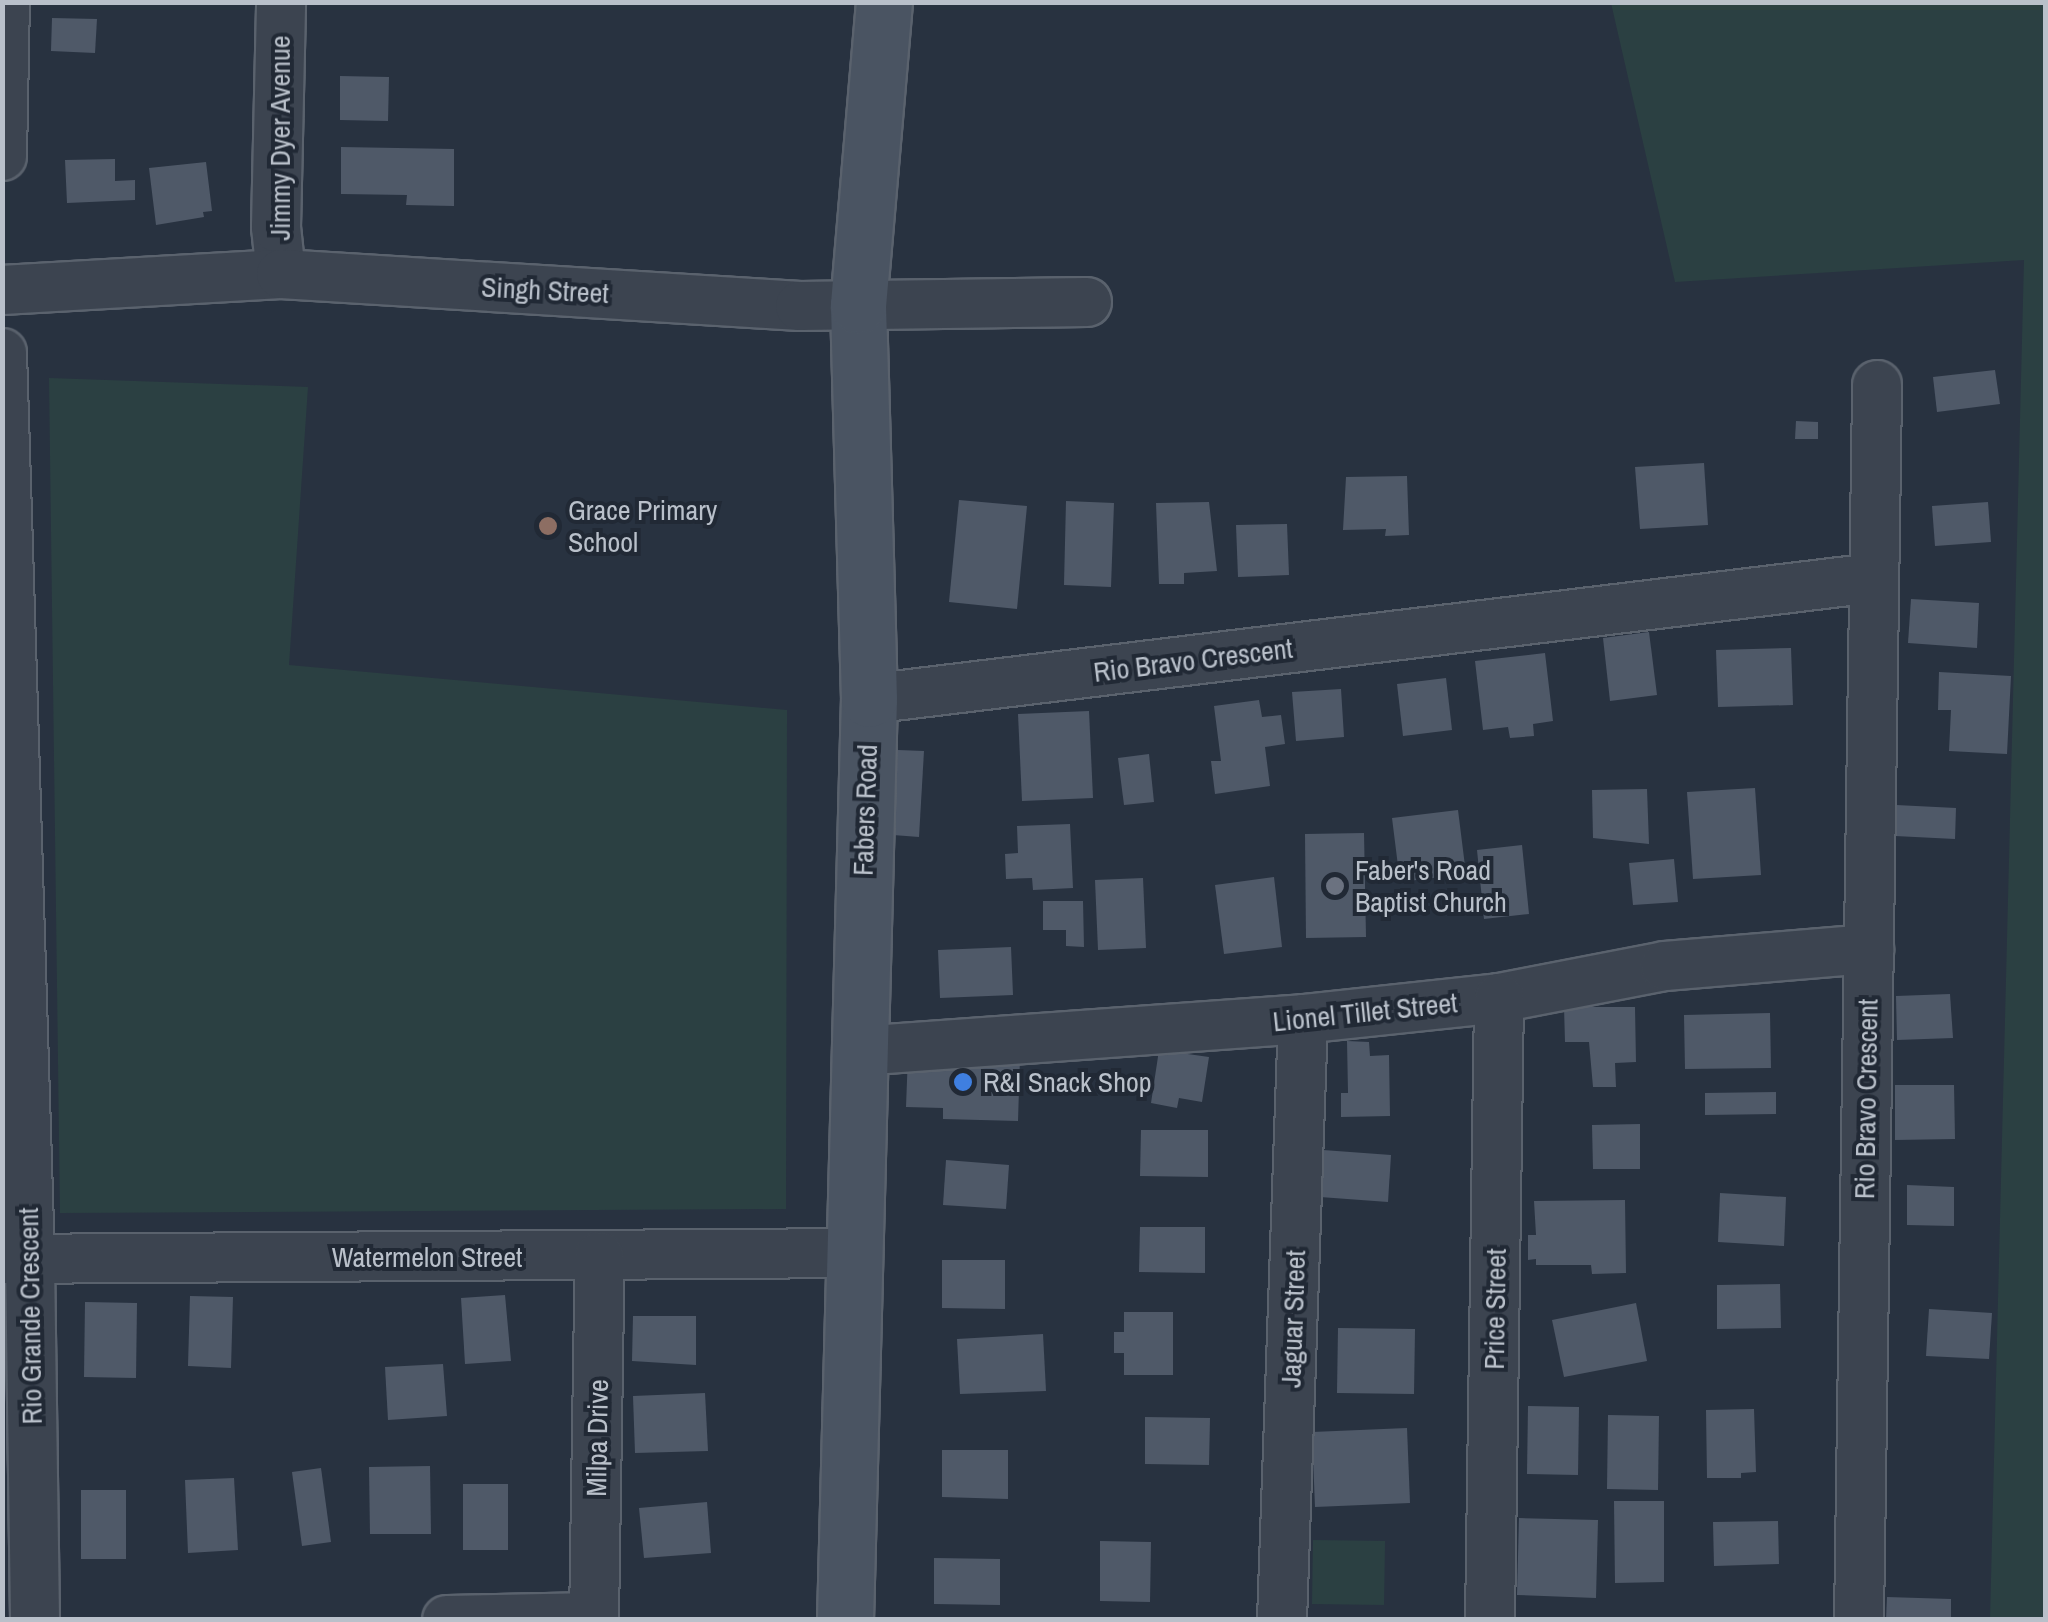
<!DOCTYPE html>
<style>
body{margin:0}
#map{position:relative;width:2048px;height:1622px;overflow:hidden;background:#283240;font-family:"Archivo Narrow",sans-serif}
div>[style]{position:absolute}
.green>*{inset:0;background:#2b4042}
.building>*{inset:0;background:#4f5968}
.roads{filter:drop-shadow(2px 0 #5a626d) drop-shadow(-2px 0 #5a626d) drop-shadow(0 2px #5a626d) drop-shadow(0 -2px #5a626d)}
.minor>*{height:48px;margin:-24px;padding:0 24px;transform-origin:24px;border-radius:24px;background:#3c4450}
.secondary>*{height:55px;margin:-27.5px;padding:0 27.5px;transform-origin:27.5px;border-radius:27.5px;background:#4a5462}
.dots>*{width:28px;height:28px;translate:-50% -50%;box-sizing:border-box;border:5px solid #212935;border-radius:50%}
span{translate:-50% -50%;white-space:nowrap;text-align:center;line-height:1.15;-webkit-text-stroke:8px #212935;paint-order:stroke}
.street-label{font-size:28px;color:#b9c0ca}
.poi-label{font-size:28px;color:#b9c0ca}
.left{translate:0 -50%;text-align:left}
.frame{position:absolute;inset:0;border:5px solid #b9c0ca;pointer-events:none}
</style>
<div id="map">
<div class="green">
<div style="clip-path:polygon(1611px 3px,2045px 3px,2045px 1619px,1990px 1619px,2024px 260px,1675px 282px)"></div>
<div style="clip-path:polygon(49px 378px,308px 387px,289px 665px,787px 710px,786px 1209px,60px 1213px)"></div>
<div style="clip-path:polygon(1313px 1540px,1385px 1541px,1384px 1605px,1312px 1604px)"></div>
</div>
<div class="building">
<div style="clip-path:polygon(52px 18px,97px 19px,95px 53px,51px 51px)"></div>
<div style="clip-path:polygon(340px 76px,389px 77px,388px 121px,340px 120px)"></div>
<div style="clip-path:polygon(341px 147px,454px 149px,454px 206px,406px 205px,407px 195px,341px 194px)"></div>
<div style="clip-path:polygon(115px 159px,115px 181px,135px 180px,135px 200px,67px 203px,65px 160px)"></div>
<div style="clip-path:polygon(206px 162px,212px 211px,203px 212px,204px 217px,156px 225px,149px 168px)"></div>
<div style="clip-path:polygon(1995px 370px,2000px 404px,1937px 412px,1933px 377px)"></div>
<div style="clip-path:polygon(1796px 421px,1818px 422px,1818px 439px,1795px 439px)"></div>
<div style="clip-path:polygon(1704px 463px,1708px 525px,1640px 529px,1635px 467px)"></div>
<div style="clip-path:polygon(1407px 476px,1409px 535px,1385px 536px,1386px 529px,1343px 530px,1346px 477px)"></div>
<div style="clip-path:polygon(959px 500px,1027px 506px,1017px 609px,949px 602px)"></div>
<div style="clip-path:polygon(1066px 501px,1114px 503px,1111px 587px,1064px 585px)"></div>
<div style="clip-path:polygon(1209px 502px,1217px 571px,1184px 573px,1184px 584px,1159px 584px,1156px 503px)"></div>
<div style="clip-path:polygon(1988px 502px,1991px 542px,1935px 546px,1932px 506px)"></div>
<div style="clip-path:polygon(1287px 524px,1289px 575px,1238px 577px,1236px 525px)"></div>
<div style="clip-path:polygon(1911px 599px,1979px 603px,1977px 648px,1908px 643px)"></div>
<div style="clip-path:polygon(1649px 632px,1657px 695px,1610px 701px,1603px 638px)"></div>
<div style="clip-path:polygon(1791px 648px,1793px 705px,1718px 707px,1716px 650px)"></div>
<div style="clip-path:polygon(1545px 653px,1553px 721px,1533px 724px,1534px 736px,1510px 738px,1508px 727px,1483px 730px,1475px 661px)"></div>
<div style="clip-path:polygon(1939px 672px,2011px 676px,2007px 754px,1949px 751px,1951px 710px,1938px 710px)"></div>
<div style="clip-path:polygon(1446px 678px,1452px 730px,1403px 736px,1397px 684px)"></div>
<div style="clip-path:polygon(1341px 689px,1344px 737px,1296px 741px,1292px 692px)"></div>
<div style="clip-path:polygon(1259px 700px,1262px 717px,1281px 715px,1285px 744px,1265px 747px,1270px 786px,1215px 794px,1211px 761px,1221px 761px,1214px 706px)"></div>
<div style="clip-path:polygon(1089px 711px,1093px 798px,1022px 801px,1018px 714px)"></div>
<div style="clip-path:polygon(898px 750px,924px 751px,919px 837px,893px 835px)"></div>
<div style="clip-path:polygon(1149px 754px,1154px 802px,1124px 805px,1118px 758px)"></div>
<div style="clip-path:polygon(1755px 788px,1761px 875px,1693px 879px,1687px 792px)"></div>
<div style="clip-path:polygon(1647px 789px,1649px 844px,1593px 838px,1592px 790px)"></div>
<div style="clip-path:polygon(1896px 805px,1956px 808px,1955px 839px,1895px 836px)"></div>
<div style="clip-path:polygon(1458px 810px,1466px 874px,1400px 882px,1392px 818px)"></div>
<div style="clip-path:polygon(1070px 824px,1073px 888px,1033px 890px,1032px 878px,1006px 879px,1005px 854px,1018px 853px,1017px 826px)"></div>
<div style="clip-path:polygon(1364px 833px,1366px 937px,1306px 938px,1305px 834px)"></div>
<div style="clip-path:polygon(1522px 845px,1529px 914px,1484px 919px,1477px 850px)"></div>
<div style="clip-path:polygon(1674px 859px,1678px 902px,1633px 905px,1629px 863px)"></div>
<div style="clip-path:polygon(1274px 877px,1282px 947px,1224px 954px,1215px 885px)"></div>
<div style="clip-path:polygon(1143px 878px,1146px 948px,1098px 950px,1095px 880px)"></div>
<div style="clip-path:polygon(1043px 901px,1083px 901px,1084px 947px,1066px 946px,1066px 930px,1043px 930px)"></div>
<div style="clip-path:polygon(1011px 947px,1013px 995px,940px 998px,938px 950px)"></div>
<div style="clip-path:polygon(1950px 994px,1953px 1038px,1897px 1040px,1896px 996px)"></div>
<div style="clip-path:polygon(1564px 1007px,1635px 1007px,1636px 1062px,1615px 1063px,1616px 1087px,1593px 1087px,1589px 1042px,1565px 1042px)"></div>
<div style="clip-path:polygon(1770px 1013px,1771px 1068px,1685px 1069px,1684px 1015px)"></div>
<div style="clip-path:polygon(1347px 1041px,1369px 1042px,1370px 1056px,1389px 1055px,1390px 1116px,1341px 1117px,1341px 1093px,1348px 1093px)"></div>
<div style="clip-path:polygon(1159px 1050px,1209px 1057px,1202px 1102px,1179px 1098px,1177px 1108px,1151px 1103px)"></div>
<div style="clip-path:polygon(908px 1054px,1020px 1057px,1018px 1121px,943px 1119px,943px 1108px,906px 1107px)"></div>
<div style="clip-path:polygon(1895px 1085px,1954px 1085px,1955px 1139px,1895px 1140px)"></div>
<div style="clip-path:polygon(1776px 1092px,1776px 1114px,1705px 1115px,1705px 1093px)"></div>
<div style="clip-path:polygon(1640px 1124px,1640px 1169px,1593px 1169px,1592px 1125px)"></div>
<div style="clip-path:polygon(1141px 1130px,1208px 1130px,1208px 1177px,1140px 1176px)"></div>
<div style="clip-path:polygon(1323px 1150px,1391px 1155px,1388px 1202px,1320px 1197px)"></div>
<div style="clip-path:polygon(946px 1160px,1009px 1165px,1006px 1209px,943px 1205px)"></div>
<div style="clip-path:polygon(1907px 1185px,1954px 1187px,1954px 1226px,1907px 1225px)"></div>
<div style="clip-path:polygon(1720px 1193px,1786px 1197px,1784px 1246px,1718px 1242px)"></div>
<div style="clip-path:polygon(1625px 1200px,1626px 1273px,1592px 1274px,1591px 1265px,1536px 1265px,1536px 1259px,1528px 1260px,1528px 1235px,1536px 1235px,1534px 1201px)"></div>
<div style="clip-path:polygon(1140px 1227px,1205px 1227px,1205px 1273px,1139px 1272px)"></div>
<div style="clip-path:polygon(942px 1260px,1005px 1260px,1005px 1309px,942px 1308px)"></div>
<div style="clip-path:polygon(1780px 1284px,1781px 1328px,1717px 1329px,1717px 1285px)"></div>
<div style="clip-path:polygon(505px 1295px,511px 1361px,465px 1364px,461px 1298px)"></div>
<div style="clip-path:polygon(190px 1296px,233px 1297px,231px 1368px,188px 1366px)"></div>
<div style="clip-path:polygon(85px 1302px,137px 1303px,136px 1378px,84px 1377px)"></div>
<div style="clip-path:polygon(1636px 1303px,1647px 1361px,1564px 1377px,1552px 1320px)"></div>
<div style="clip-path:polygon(1929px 1309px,1992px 1313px,1989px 1359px,1926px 1356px)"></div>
<div style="clip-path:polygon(1124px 1312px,1173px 1312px,1173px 1375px,1124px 1375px,1124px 1353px,1114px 1353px,1114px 1332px,1124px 1332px)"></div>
<div style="clip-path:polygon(633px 1316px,696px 1316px,696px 1365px,632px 1361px)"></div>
<div style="clip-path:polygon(1338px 1328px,1415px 1329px,1414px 1394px,1337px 1393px)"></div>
<div style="clip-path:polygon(1043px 1334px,1046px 1391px,960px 1394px,957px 1339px)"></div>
<div style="clip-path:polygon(443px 1364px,447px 1416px,388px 1420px,385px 1367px)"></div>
<div style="clip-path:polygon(705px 1393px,708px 1451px,635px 1453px,633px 1396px)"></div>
<div style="clip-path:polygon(1528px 1406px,1579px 1407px,1578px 1475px,1527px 1474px)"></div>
<div style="clip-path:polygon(1754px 1409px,1756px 1472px,1741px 1473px,1741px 1478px,1707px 1478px,1706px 1410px)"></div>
<div style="clip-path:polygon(1608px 1415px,1659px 1416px,1658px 1490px,1607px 1489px)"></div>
<div style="clip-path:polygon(1145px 1417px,1210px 1418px,1209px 1465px,1145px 1464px)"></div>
<div style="clip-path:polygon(1407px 1428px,1410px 1503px,1315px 1507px,1312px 1432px)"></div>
<div style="clip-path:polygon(942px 1450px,1008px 1450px,1008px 1499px,942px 1497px)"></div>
<div style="clip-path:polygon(430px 1466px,431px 1534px,370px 1534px,369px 1467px)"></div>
<div style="clip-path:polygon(321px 1468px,331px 1542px,302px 1546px,292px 1472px)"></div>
<div style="clip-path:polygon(234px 1478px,238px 1550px,188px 1553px,185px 1480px)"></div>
<div style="clip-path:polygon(463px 1484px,508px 1484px,508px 1550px,463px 1550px)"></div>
<div style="clip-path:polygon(81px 1490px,126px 1490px,126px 1559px,81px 1559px)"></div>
<div style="clip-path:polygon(1614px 1501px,1664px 1501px,1664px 1582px,1615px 1583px)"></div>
<div style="clip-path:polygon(707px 1502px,711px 1553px,644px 1558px,639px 1508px)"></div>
<div style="clip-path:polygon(1519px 1518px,1598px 1520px,1596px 1598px,1517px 1595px)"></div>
<div style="clip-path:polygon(1778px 1521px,1779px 1564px,1714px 1566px,1713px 1522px)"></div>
<div style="clip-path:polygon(1100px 1541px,1151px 1542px,1150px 1602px,1100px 1601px)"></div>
<div style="clip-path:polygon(934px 1558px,1000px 1559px,1000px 1605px,934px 1604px)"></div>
<div style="clip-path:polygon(1887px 1597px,1951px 1599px,1951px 1620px,1886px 1620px)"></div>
</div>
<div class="roads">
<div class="minor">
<div style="left:2px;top:156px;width:154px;rotate:-88.9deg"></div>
<div style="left:281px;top:274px;width:47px;rotate:-96.1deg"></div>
<div style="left:276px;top:227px;width:225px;rotate:-88.7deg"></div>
<div style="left:2px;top:290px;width:279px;rotate:-3.3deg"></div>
<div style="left:281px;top:274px;width:520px;rotate:3.53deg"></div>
<div style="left:800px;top:306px;width:287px;rotate:-0.8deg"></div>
<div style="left:2px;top:353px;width:907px;rotate:88.23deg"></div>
<div style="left:30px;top:1260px;width:360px;rotate:89.2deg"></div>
<div style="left:869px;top:699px;width:1012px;rotate:-6.87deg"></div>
<div style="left:858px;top:1051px;width:446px;rotate:-4.1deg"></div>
<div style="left:1303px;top:1019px;width:197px;rotate:-6.1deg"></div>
<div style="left:1499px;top:998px;width:169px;rotate:-10.9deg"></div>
<div style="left:1665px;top:966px;width:205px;rotate:-4.8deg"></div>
<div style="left:2px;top:1259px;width:849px;rotate:-0.4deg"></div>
<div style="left:447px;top:1620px;width:147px;rotate:-1.2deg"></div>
<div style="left:594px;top:1620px;width:364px;rotate:-89.1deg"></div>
<div style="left:1282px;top:1620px;width:601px;rotate:-88deg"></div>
<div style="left:1490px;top:1620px;width:622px;rotate:-89.17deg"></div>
<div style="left:1859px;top:1620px;width:1235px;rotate:-89.16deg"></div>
</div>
<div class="secondary">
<div style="left:845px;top:1620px;width:921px;rotate:-88.51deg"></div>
<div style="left:869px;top:699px;width:394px;rotate:-91.6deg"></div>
<div style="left:858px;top:305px;width:304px;rotate:-85.1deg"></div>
</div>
</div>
<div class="dots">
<div style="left:548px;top:526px;background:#8d6e63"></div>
<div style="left:1335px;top:886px;background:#6b7280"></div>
<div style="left:963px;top:1082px;background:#3f7fe0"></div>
</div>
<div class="street-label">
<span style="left:280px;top:138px;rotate:-90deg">Jimmy Dyer Avenue</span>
<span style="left:545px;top:290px;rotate:3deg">Singh Street</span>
<span style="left:1193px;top:660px;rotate:-7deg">Rio Bravo Crescent</span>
<span style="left:865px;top:810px;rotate:-88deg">Fabers Road</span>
<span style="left:1365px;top:1012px;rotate:-6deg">Lionel Tillet Street</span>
<span style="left:1866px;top:1099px;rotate:-89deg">Rio Bravo Crescent</span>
<span style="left:427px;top:1257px">Watermelon Street</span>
<span style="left:1495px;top:1309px;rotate:-89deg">Price Street</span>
<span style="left:30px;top:1316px;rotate:-91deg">Rio Grande Crescent</span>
<span style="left:1293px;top:1319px;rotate:-88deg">Jaguar Street</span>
<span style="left:597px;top:1438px;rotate:-89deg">Milpa Drive</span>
</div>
<div class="poi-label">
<span class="left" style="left:568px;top:526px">Grace Primary<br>School</span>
<span class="left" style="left:1355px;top:886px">Faber's Road<br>Baptist Church</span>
<span class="left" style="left:983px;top:1082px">R&amp;I Snack Shop</span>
</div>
<div class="frame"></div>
</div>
